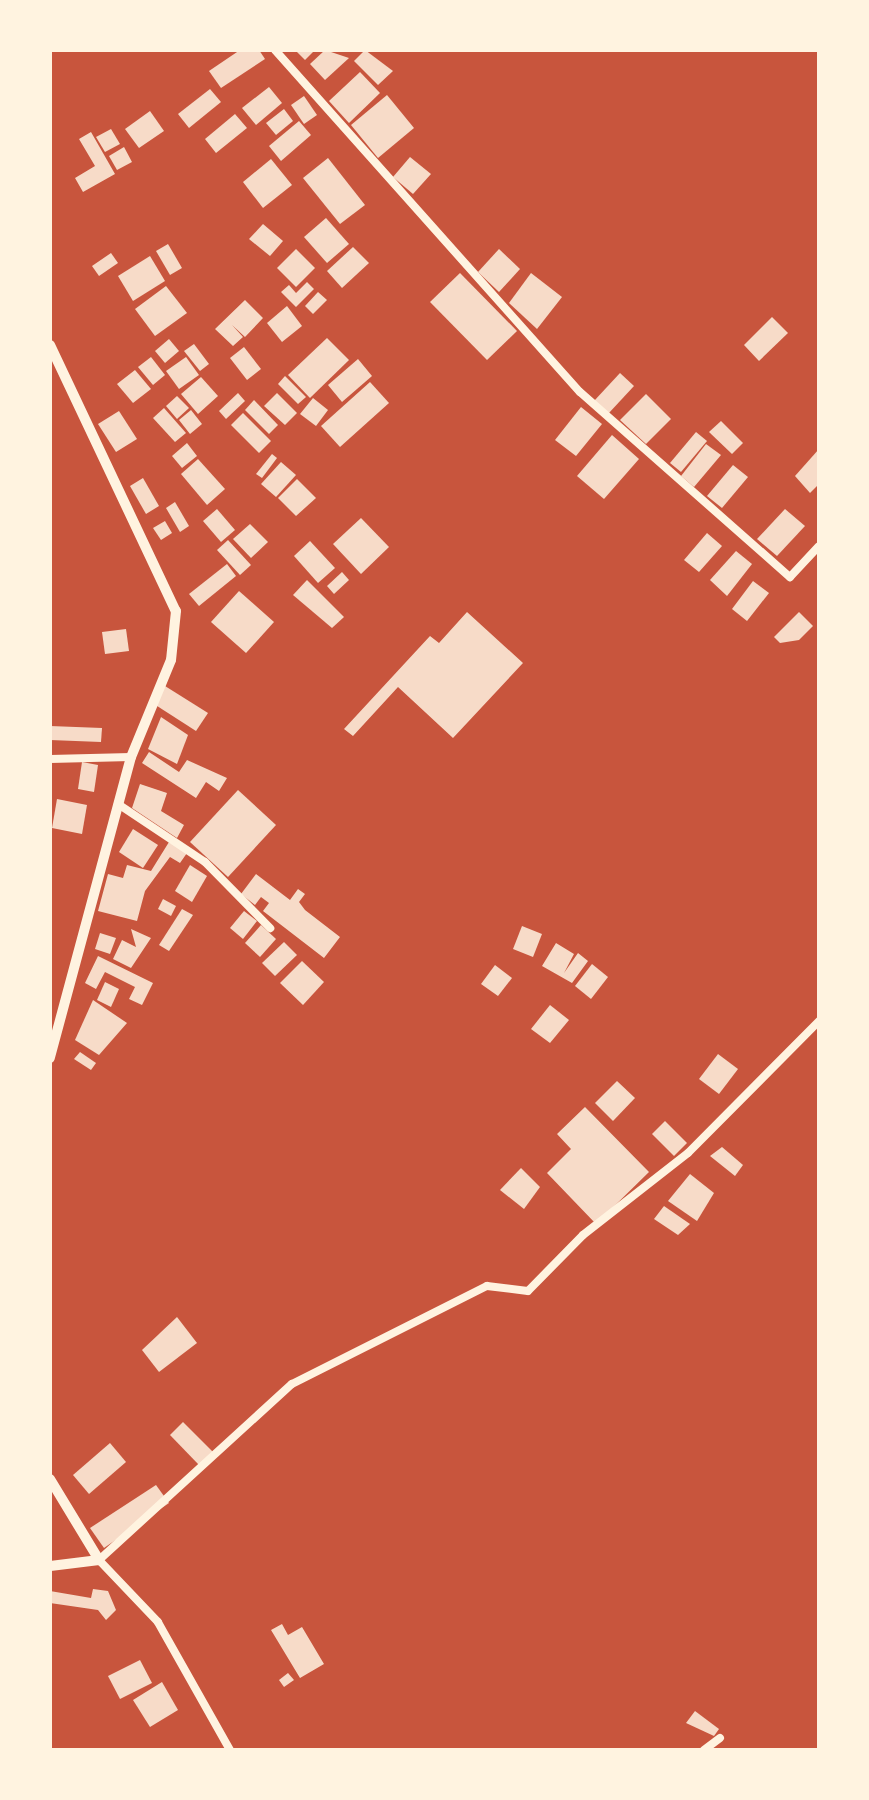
<!DOCTYPE html>
<style>
body{margin:0}
#map{position:relative;width:869px;height:1800px;overflow:hidden;background:#c8553d;font-family:Signika,sans-serif}
div>[style]{position:absolute}
.building>*{inset:0;background:#f7dbc8}
.minor>*{height:8px;margin:-4px;padding:0 4px;transform-origin:4px;border-radius:4px;background:#fff3e0}
.tertiary>*{height:10px;margin:-5px;padding:0 5px;transform-origin:5px;border-radius:5px;background:#fff3e0}
span{translate:-50% -50%;white-space:nowrap;text-align:center;line-height:1.15;-webkit-text-stroke:7px #fff3e0;paint-order:stroke}
.frame{position:absolute;inset:0;border:52px solid #fff3e0;pointer-events:none}
</style>
<div id="map">
<div class="building">
<div style="clip-path:polygon(240px 50px,259px 50px,265px 59px,221px 88px,209px 71px)"></div>
<div style="clip-path:polygon(295px 50px,315px 50px,305px 60px)"></div>
<div style="clip-path:polygon(325px 50px,349px 58px,325px 80px,310px 64px)"></div>
<div style="clip-path:polygon(365px 50px,393px 71px,378px 85px,354px 61px)"></div>
<div style="clip-path:polygon(360px 72px,380px 93px,349px 123px,329px 101px)"></div>
<div style="clip-path:polygon(269px 87px,282px 103px,256px 125px,242px 108px)"></div>
<div style="clip-path:polygon(210px 89px,221px 102px,189px 128px,178px 114px)"></div>
<div style="clip-path:polygon(387px 95px,414px 128px,378px 158px,351px 125px)"></div>
<div style="clip-path:polygon(304px 96px,317px 115px,304px 124px,291px 105px)"></div>
<div style="clip-path:polygon(284px 109px,293px 121px,276px 135px,266px 123px)"></div>
<div style="clip-path:polygon(150px 111px,164px 131px,139px 148px,125px 129px)"></div>
<div style="clip-path:polygon(235px 114px,247px 128px,216px 153px,205px 139px)"></div>
<div style="clip-path:polygon(299px 121px,311px 135px,281px 161px,269px 146px)"></div>
<div style="clip-path:polygon(111px 129px,120px 144px,105px 152px,96px 137px)"></div>
<div style="clip-path:polygon(91px 132px,115px 174px,83px 192px,75px 178px,95px 166px,79px 139px)"></div>
<div style="clip-path:polygon(124px 147px,132px 162px,117px 170px,109px 156px)"></div>
<div style="clip-path:polygon(410px 157px,431px 174px,413px 194px,393px 177px)"></div>
<div style="clip-path:polygon(328px 158px,365px 205px,340px 224px,303px 178px)"></div>
<div style="clip-path:polygon(271px 159px,292px 185px,263px 208px,243px 182px)"></div>
<div style="clip-path:polygon(326px 218px,349px 244px,327px 263px,304px 237px)"></div>
<div style="clip-path:polygon(263px 224px,283px 241px,270px 256px,249px 239px)"></div>
<div style="clip-path:polygon(168px 244px,182px 268px,170px 275px,156px 251px)"></div>
<div style="clip-path:polygon(353px 247px,369px 263px,342px 288px,327px 271px)"></div>
<div style="clip-path:polygon(296px 249px,315px 268px,296px 287px,277px 268px)"></div>
<div style="clip-path:polygon(499px 249px,520px 269px,499px 292px,478px 272px)"></div>
<div style="clip-path:polygon(111px 253px,118px 263px,99px 276px,92px 266px)"></div>
<div style="clip-path:polygon(150px 256px,165px 281px,133px 301px,118px 276px)"></div>
<div style="clip-path:polygon(460px 273px,517px 331px,487px 360px,430px 302px)"></div>
<div style="clip-path:polygon(531px 273px,562px 297px,537px 329px,509px 303px)"></div>
<div style="clip-path:polygon(307px 282px,314px 289px,296px 307px,281px 292px,289px 285px,296px 293px)"></div>
<div style="clip-path:polygon(166px 286px,187px 313px,155px 336px,135px 309px)"></div>
<div style="clip-path:polygon(318px 292px,327px 300px,313px 314px,305px 306px)"></div>
<div style="clip-path:polygon(245px 300px,263px 318px,245px 337px,232px 325px,243px 337px,233px 346px,215px 329px)"></div>
<div style="clip-path:polygon(287px 306px,302px 326px,282px 342px,267px 323px)"></div>
<div style="clip-path:polygon(772px 317px,788px 333px,759px 361px,744px 345px)"></div>
<div style="clip-path:polygon(327px 338px,349px 360px,310px 398px,288px 375px)"></div>
<div style="clip-path:polygon(169px 339px,179px 351px,165px 363px,155px 351px)"></div>
<div style="clip-path:polygon(194px 344px,209px 364px,200px 371px,184px 351px)"></div>
<div style="clip-path:polygon(244px 347px,261px 369px,247px 380px,230px 358px)"></div>
<div style="clip-path:polygon(151px 357px,165px 375px,153px 385px,138px 367px)"></div>
<div style="clip-path:polygon(186px 357px,199px 375px,179px 389px,166px 371px)"></div>
<div style="clip-path:polygon(358px 359px,372px 376px,342px 402px,328px 385px)"></div>
<div style="clip-path:polygon(135px 370px,151px 389px,133px 403px,117px 384px)"></div>
<div style="clip-path:polygon(620px 373px,634px 386px,608px 414px,594px 401px)"></div>
<div style="clip-path:polygon(285px 376px,306px 397px,298px 404px,278px 384px)"></div>
<div style="clip-path:polygon(201px 377px,218px 396px,198px 414px,181px 394px)"></div>
<div style="clip-path:polygon(370px 382px,389px 403px,340px 447px,321px 426px)"></div>
<div style="clip-path:polygon(238px 393px,245px 401px,226px 419px,219px 411px)"></div>
<div style="clip-path:polygon(277px 393px,297px 413px,285px 425px,264px 406px)"></div>
<div style="clip-path:polygon(646px 394px,671px 419px,646px 444px,620px 420px)"></div>
<div style="clip-path:polygon(177px 396px,189px 408px,177px 419px,166px 406px)"></div>
<div style="clip-path:polygon(313px 398px,328px 410px,316px 426px,300px 414px)"></div>
<div style="clip-path:polygon(254px 400px,278px 425px,269px 434px,245px 410px)"></div>
<div style="clip-path:polygon(581px 407px,602px 424px,576px 456px,555px 440px)"></div>
<div style="clip-path:polygon(164px 408px,186px 433px,175px 442px,153px 418px)"></div>
<div style="clip-path:polygon(191px 410px,202px 424px,190px 434px,179px 420px)"></div>
<div style="clip-path:polygon(119px 411px,137px 439px,116px 452px,98px 424px)"></div>
<div style="clip-path:polygon(243px 413px,271px 441px,259px 453px,231px 425px)"></div>
<div style="clip-path:polygon(721px 421px,743px 443px,732px 454px,709px 432px)"></div>
<div style="clip-path:polygon(696px 432px,707px 441px,681px 472px,670px 463px)"></div>
<div style="clip-path:polygon(612px 435px,639px 459px,604px 499px,577px 476px)"></div>
<div style="clip-path:polygon(187px 443px,197px 456px,182px 468px,172px 456px)"></div>
<div style="clip-path:polygon(706px 444px,721px 455px,694px 487px,681px 476px)"></div>
<div style="clip-path:polygon(819px 449px,819px 484px,810px 493px,795px 476px)"></div>
<div style="clip-path:polygon(272px 454px,277px 458px,262px 478px,256px 474px)"></div>
<div style="clip-path:polygon(198px 459px,225px 489px,207px 505px,181px 474px)"></div>
<div style="clip-path:polygon(281px 462px,296px 475px,276px 497px,261px 484px)"></div>
<div style="clip-path:polygon(733px 465px,748px 477px,722px 508px,707px 496px)"></div>
<div style="clip-path:polygon(143px 478px,159px 506px,146px 514px,130px 486px)"></div>
<div style="clip-path:polygon(297px 479px,316px 498px,296px 516px,278px 498px)"></div>
<div style="clip-path:polygon(175px 502px,189px 526px,180px 532px,166px 508px)"></div>
<div style="clip-path:polygon(217px 509px,235px 530px,221px 542px,203px 521px)"></div>
<div style="clip-path:polygon(785px 509px,805px 526px,777px 556px,757px 539px)"></div>
<div style="clip-path:polygon(361px 518px,389px 547px,361px 574px,333px 544px)"></div>
<div style="clip-path:polygon(165px 521px,172px 533px,161px 540px,153px 528px)"></div>
<div style="clip-path:polygon(250px 524px,268px 542px,251px 558px,233px 539px)"></div>
<div style="clip-path:polygon(707px 533px,722px 546px,699px 572px,684px 560px)"></div>
<div style="clip-path:polygon(228px 540px,251px 565px,240px 575px,217px 550px)"></div>
<div style="clip-path:polygon(310px 541px,335px 568px,318px 583px,294px 556px)"></div>
<div style="clip-path:polygon(736px 551px,752px 564px,727px 596px,710px 580px)"></div>
<div style="clip-path:polygon(227px 564px,236px 576px,199px 606px,189px 594px)"></div>
<div style="clip-path:polygon(342px 572px,349px 580px,334px 594px,327px 586px)"></div>
<div style="clip-path:polygon(307px 580px,344px 617px,332px 628px,293px 595px)"></div>
<div style="clip-path:polygon(753px 581px,769px 593px,747px 621px,732px 609px)"></div>
<div style="clip-path:polygon(239px 591px,274px 622px,246px 653px,211px 622px)"></div>
<div style="clip-path:polygon(467px 612px,523px 663px,453px 738px,398px 687px,353px 736px,344px 729px,430px 636px,439px 643px)"></div>
<div style="clip-path:polygon(799px 612px,813px 626px,799px 640px,780px 643px,774px 637px)"></div>
<div style="clip-path:polygon(126px 629px,129px 651px,105px 654px,102px 632px)"></div>
<div style="clip-path:polygon(165px 686px,208px 713px,196px 731px,154px 704px)"></div>
<div style="clip-path:polygon(161px 717px,188px 735px,177px 764px,148px 749px)"></div>
<div style="clip-path:polygon(50px 726px,102px 728px,101px 742px,50px 740px)"></div>
<div style="clip-path:polygon(149px 752px,179px 772px,187px 760px,227px 778px,219px 791px,206px 782px,196px 798px,142px 763px)"></div>
<div style="clip-path:polygon(82px 762px,98px 765px,94px 792px,78px 789px)"></div>
<div style="clip-path:polygon(140px 784px,167px 793px,161px 811px,184px 825px,177px 838px,132px 808px)"></div>
<div style="clip-path:polygon(238px 790px,276px 825px,228px 877px,190px 842px)"></div>
<div style="clip-path:polygon(57px 799px,87px 805px,82px 834px,52px 828px)"></div>
<div style="clip-path:polygon(133px 829px,158px 845px,143px 868px,119px 852px)"></div>
<div style="clip-path:polygon(169px 842px,187px 853px,180px 863px,170px 857px,145px 891px,137px 921px,98px 911px,108px 874px,123px 878px,127px 865px,151px 871px)"></div>
<div style="clip-path:polygon(190px 865px,207px 876px,192px 902px,175px 891px)"></div>
<div style="clip-path:polygon(256px 874px,290px 900px,298px 889px,305px 894px,299px 902px,305px 910px,340px 937px,324px 958px,263px 911px,269px 903px,261px 897px,255px 905px,241px 894px)"></div>
<div style="clip-path:polygon(163px 899px,176px 906px,171px 916px,158px 909px)"></div>
<div style="clip-path:polygon(182px 909px,193px 915px,169px 951px,159px 945px)"></div>
<div style="clip-path:polygon(244px 911px,257px 921px,243px 939px,230px 928px)"></div>
<div style="clip-path:polygon(261px 925px,276px 939px,260px 957px,245px 943px)"></div>
<div style="clip-path:polygon(522px 926px,542px 934px,533px 957px,513px 949px)"></div>
<div style="clip-path:polygon(131px 929px,151px 938px,131px 968px,113px 959px,122px 940px,136px 947px)"></div>
<div style="clip-path:polygon(100px 933px,116px 938px,110px 954px,95px 949px)"></div>
<div style="clip-path:polygon(284px 942px,297px 955px,275px 976px,262px 963px)"></div>
<div style="clip-path:polygon(556px 943px,574px 954px,564px 973px,578px 953px,588px 961px,572px 983px,542px 966px)"></div>
<div style="clip-path:polygon(98px 956px,153px 983px,142px 1005px,129px 999px,135px 987px,105px 972px,96px 989px,85px 983px)"></div>
<div style="clip-path:polygon(302px 961px,324px 982px,303px 1005px,280px 983px)"></div>
<div style="clip-path:polygon(592px 964px,608px 977px,591px 999px,575px 986px)"></div>
<div style="clip-path:polygon(495px 965px,512px 978px,498px 996px,481px 984px)"></div>
<div style="clip-path:polygon(105px 982px,119px 989px,111px 1007px,97px 1000px)"></div>
<div style="clip-path:polygon(93px 1000px,127px 1023px,99px 1055px,75px 1040px)"></div>
<div style="clip-path:polygon(550px 1005px,569px 1020px,550px 1043px,531px 1029px)"></div>
<div style="clip-path:polygon(80px 1052px,96px 1063px,91px 1070px,74px 1059px)"></div>
<div style="clip-path:polygon(718px 1054px,738px 1069px,719px 1094px,699px 1079px)"></div>
<div style="clip-path:polygon(617px 1081px,635px 1098px,613px 1121px,595px 1103px)"></div>
<div style="clip-path:polygon(585px 1107px,649px 1172px,596px 1224px,547px 1173px,571px 1149px,557px 1134px)"></div>
<div style="clip-path:polygon(665px 1121px,687px 1143px,674px 1156px,652px 1134px)"></div>
<div style="clip-path:polygon(722px 1147px,743px 1165px,735px 1176px,710px 1156px)"></div>
<div style="clip-path:polygon(521px 1168px,540px 1187px,524px 1209px,500px 1190px)"></div>
<div style="clip-path:polygon(690px 1174px,714px 1193px,697px 1221px,668px 1201px)"></div>
<div style="clip-path:polygon(664px 1206px,690px 1224px,678px 1235px,654px 1219px)"></div>
<div style="clip-path:polygon(177px 1317px,197px 1343px,159px 1372px,142px 1350px)"></div>
<div style="clip-path:polygon(183px 1422px,213px 1452px,199px 1465px,170px 1435px)"></div>
<div style="clip-path:polygon(110px 1443px,126px 1462px,89px 1494px,73px 1475px)"></div>
<div style="clip-path:polygon(156px 1485px,169px 1503px,104px 1548px,90px 1528px)"></div>
<div style="clip-path:polygon(93px 1589px,108px 1591px,116px 1610px,106px 1620px,98px 1610px,50px 1603px,50px 1591px,91px 1598px)"></div>
<div style="clip-path:polygon(282px 1624px,288px 1635px,302px 1627px,324px 1664px,300px 1678px,271px 1630px)"></div>
<div style="clip-path:polygon(140px 1660px,152px 1683px,120px 1699px,108px 1676px)"></div>
<div style="clip-path:polygon(288px 1673px,294px 1680px,284px 1687px,279px 1680px)"></div>
<div style="clip-path:polygon(162px 1682px,178px 1710px,150px 1727px,133px 1700px)"></div>
<div style="clip-path:polygon(695px 1711px,719px 1729px,714px 1736px,686px 1723px)"></div>
</div>
<div class="minor">
<div style="left:275px;top:50px;width:458px;rotate:48.3deg"></div>
<div style="left:580px;top:392px;width:280px;rotate:41.4deg"></div>
<div style="left:790px;top:577px;width:42px;rotate:-46.9deg"></div>
<div style="left:50px;top:759px;width:81px;rotate:-1.4deg"></div>
<div style="left:118px;top:804px;width:105px;rotate:33.7deg"></div>
<div style="left:205px;top:862px;width:93px;rotate:45.4deg"></div>
<div style="left:230px;top:1750px;width:147px;rotate:-119.4deg"></div>
<div style="left:158px;top:1622px;width:86px;rotate:-133.6deg"></div>
<div style="left:99px;top:1560px;width:261px;rotate:-42.4deg"></div>
<div style="left:292px;top:1384px;width:218px;rotate:-26.7deg"></div>
<div style="left:487px;top:1286px;width:41px;rotate:7deg"></div>
<div style="left:528px;top:1291px;width:78px;rotate:-45.5deg"></div>
<div style="left:583px;top:1235px;width:133px;rotate:-38deg"></div>
<div style="left:688px;top:1153px;width:186px;rotate:-45.2deg"></div>
<div style="left:704px;top:1750px;width:20px;rotate:-37deg"></div>
</div>
<div class="tertiary">
<div style="left:50px;top:345px;width:294px;rotate:64.7deg"></div>
<div style="left:176px;top:611px;width:49px;rotate:95.8deg"></div>
<div style="left:171px;top:660px;width:105px;rotate:112.4deg"></div>
<div style="left:131px;top:757px;width:312px;rotate:105.1deg"></div>
<div style="left:50px;top:1479px;width:95px;rotate:58.8deg"></div>
<div style="left:99px;top:1560px;width:49px;rotate:173deg"></div>
</div>
<div class="frame"></div>
</div>
